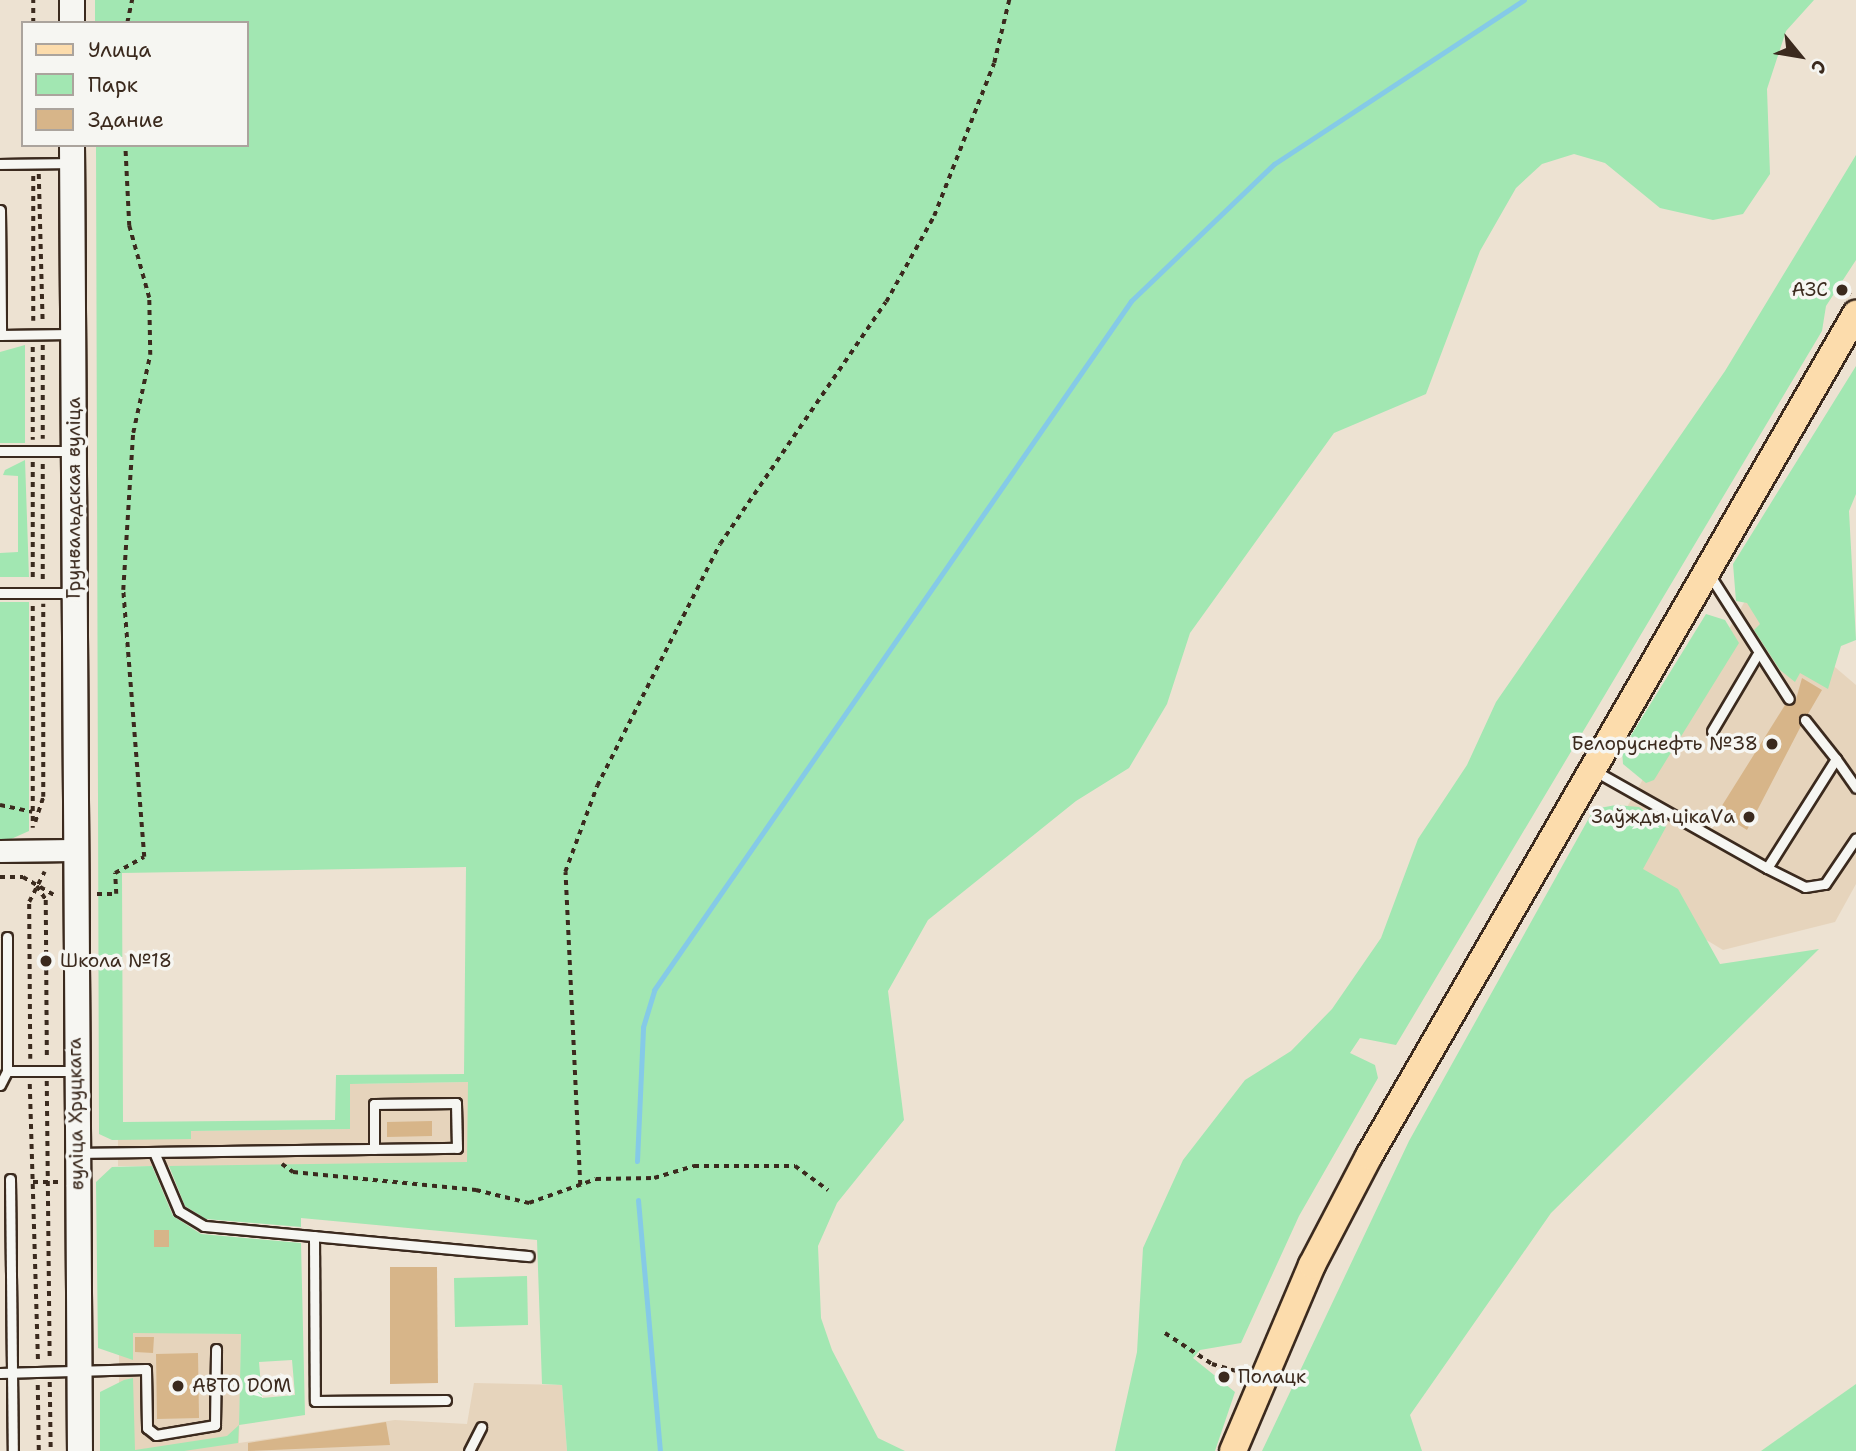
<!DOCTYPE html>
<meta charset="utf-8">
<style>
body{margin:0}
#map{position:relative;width:1856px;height:1451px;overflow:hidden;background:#ede2d2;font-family:"Shantell Sans",sans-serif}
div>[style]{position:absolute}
.built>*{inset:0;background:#e6d4bc}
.green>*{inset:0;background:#a2e7b2}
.stream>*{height:5px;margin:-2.5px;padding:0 2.5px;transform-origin:2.5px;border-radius:2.5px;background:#85cae7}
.building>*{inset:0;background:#d7b589}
.path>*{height:3.5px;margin-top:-1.75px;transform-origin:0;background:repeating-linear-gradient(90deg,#3b2a1e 0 5px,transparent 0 10px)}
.roads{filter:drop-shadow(2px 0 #3b2a1e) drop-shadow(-2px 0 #3b2a1e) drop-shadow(0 2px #3b2a1e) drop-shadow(0 -2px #3b2a1e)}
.service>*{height:9px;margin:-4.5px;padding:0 4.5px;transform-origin:4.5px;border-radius:4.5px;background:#f6f6f2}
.tertiary>*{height:21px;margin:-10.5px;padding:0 10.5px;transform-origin:10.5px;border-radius:10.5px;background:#f6f6f2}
.secondary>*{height:24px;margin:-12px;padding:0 12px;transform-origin:12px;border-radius:12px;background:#f6f6f2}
.primary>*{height:26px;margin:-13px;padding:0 13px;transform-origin:13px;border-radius:13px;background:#fcdcac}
.dots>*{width:19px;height:19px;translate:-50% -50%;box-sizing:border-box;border:4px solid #f6f6f2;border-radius:50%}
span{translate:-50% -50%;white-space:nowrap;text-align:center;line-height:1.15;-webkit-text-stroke:7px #f6f6f2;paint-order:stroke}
.poi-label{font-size:19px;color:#3b2a1e}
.right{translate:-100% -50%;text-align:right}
.left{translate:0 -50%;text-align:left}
.street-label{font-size:19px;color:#3b2a1e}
.legend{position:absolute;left:21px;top:21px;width:228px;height:126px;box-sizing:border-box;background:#f6f6f2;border:2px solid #aba49d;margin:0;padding:9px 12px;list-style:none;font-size:21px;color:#3b2a1e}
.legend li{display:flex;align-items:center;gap:14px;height:35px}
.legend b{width:35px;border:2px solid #aba49d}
.north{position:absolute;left:1765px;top:21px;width:70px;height:70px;-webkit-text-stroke:5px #f6f6f2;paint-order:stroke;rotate:120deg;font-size:19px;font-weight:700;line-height:28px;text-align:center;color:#3b2a1e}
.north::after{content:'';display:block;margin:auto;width:24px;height:32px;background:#3b2a1e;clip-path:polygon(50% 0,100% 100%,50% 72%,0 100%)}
</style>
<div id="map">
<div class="built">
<div style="clip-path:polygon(1749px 594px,1856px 685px,1856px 884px,1835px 922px,1723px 950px,1591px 870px)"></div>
<div style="clip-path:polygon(468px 1082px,469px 1167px,118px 1166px,118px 1132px,350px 1129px,350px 1084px)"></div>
<div style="clip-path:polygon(119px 1332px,241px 1334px,239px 1443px,395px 1420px,467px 1424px,474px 1383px,562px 1385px,567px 1451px,119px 1451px)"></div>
</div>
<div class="green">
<div style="clip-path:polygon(evenodd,95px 0,1814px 0,1786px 31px,1767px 89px,1770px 174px,1743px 214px,1713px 220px,1660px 208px,1605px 163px,1574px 154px,1542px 164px,1516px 188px,1480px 251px,1426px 394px,1334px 433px,1190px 633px,1167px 704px,1129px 768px,1076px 801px,928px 920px,888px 991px,904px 1120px,837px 1203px,818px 1246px,821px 1318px,832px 1350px,878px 1438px,905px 1451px,567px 1451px,562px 1385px,542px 1384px,537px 1240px,301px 1218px,301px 1227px,206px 1219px,185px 1206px,169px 1166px,467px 1162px,468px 1082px,350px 1084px,350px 1129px,191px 1131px,191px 1139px,112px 1140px,99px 1134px,96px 145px,247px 145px,247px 23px,95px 23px,95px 0,466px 867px,464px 1074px,336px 1075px,335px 1120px,123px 1122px,122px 873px,466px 867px)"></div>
<div style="clip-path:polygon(1856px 155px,1856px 260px,1826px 306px,1822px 331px,1396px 1045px,1360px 1038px,1350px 1053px,1375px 1065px,1378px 1078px,1299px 1216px,1241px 1343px,1200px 1350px,1193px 1358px,1235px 1392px,1215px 1451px,1115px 1451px,1137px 1352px,1143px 1248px,1183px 1160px,1245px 1080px,1291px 1051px,1332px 1009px,1381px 938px,1418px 839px,1467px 765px,1496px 702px,1725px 371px)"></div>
<div style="clip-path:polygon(25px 345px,25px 443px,0 443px,0 352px)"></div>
<div style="clip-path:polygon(1856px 366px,1856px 494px,1849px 511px,1856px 640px,1841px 646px,1828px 689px,1800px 673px,1795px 682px,1780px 670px,1754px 630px,1760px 624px,1747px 603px,1736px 601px,1733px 564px)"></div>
<div style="clip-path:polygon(25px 460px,29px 577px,0 577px,0 553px,18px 552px,18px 476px,3px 475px,5px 470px)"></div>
<div style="clip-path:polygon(0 602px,29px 602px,29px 831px,11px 839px,0 839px)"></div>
<div style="clip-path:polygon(1706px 614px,1725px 620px,1739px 643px,1654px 780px,1646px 783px,1623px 764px,1622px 750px)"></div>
<div style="clip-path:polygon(1616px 805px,1639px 807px,1666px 827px,1643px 869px,1678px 889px,1720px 964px,1819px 949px,1551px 1213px,1410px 1415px,1422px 1451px,1262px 1451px,1409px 1141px,1594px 809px)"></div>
<div style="clip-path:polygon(evenodd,152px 1166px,173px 1216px,201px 1234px,301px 1243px,305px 1415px,239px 1425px,238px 1443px,184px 1451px,100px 1451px,100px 1392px,124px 1380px,133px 1378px,135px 1450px,227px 1436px,239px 1425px,241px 1334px,133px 1333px,133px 1360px,98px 1348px,96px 1182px,112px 1167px,152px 1166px,292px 1360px,295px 1395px,262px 1398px,259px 1362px,292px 1360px)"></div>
<div style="clip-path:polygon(527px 1276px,528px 1325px,455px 1327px,454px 1278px)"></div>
<div style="clip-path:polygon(1856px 1384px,1856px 1451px,1761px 1451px)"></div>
</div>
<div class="stream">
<div style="left:637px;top:1161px;width:134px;rotate:-87.4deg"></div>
<div style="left:643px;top:1027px;width:39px;rotate:-73deg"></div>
<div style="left:654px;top:990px;width:838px;rotate:-55.3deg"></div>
<div style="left:1131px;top:301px;width:198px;rotate:-43.8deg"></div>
<div style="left:1274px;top:164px;width:299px;rotate:-33.3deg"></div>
<div style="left:638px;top:1200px;width:252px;rotate:85deg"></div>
</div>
<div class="building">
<div style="clip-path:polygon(1802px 678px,1822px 690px,1808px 714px,1799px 717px,1801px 726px,1747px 830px,1718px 812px,1785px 705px,1795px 703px)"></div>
<div style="clip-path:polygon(432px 1121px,432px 1136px,387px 1137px,387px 1122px)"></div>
<div style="clip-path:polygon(154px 1230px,169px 1230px,169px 1247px,154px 1247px)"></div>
<div style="clip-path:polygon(390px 1267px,437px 1267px,438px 1383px,390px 1384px)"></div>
<div style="clip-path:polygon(135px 1337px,154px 1337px,153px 1353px,135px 1352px)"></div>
<div style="clip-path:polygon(198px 1353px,199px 1418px,157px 1419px,156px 1354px)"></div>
<div style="clip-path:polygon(386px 1422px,390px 1445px,248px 1451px,248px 1443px)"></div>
</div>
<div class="path">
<div style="left:33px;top:23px;width:23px;rotate:-90deg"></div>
<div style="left:127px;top:23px;width:24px;rotate:-78deg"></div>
<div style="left:39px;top:174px;width:149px;rotate:88.5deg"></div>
<div style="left:1842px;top:290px;width:10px;rotate:29deg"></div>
<div style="left:33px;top:321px;width:146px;rotate:-90deg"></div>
<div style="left:43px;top:345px;width:94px;rotate:90deg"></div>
<div style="left:33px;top:347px;width:93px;rotate:90deg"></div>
<div style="left:33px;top:462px;width:118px;rotate:90deg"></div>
<div style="left:43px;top:464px;width:118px;rotate:90deg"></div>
<div style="left:33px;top:606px;width:222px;rotate:90deg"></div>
<div style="left:0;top:805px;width:33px;rotate:12deg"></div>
<div style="left:35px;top:822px;width:26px;rotate:-72deg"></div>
<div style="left:43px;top:797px;width:193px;rotate:-90deg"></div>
<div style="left:0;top:877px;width:23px"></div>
<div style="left:23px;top:877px;width:36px;rotate:30deg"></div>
<div style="left:37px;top:886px;width:17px;rotate:57deg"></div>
<div style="left:46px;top:900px;width:160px;rotate:89.6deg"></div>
<div style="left:97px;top:894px;width:19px"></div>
<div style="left:116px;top:894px;width:21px;rotate:-93deg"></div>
<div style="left:115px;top:873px;width:33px;rotate:-29deg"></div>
<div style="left:144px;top:857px;width:268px;rotate:-94.5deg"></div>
<div style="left:123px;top:590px;width:157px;rotate:-86.4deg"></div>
<div style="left:133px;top:433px;width:80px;rotate:-77.7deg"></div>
<div style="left:150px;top:355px;width:57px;rotate:-91deg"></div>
<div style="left:149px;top:298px;width:75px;rotate:-105.5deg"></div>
<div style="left:129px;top:226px;width:81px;rotate:-92.8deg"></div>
<div style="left:30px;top:1059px;width:157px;rotate:-90.4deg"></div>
<div style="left:29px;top:902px;width:34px;rotate:-63deg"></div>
<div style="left:47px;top:1081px;width:280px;rotate:89.4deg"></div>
<div style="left:30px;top:1084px;width:276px;rotate:88.3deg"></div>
<div style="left:282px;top:1164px;width:14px;rotate:36deg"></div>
<div style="left:293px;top:1172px;width:184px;rotate:5.6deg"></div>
<div style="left:476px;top:1190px;width:55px;rotate:13.8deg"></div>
<div style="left:529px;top:1203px;width:71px;rotate:-19.7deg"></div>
<div style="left:596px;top:1179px;width:58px;rotate:-1deg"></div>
<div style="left:654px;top:1178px;width:42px;rotate:-16.7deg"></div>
<div style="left:694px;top:1166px;width:101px"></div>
<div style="left:795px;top:1166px;width:41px;rotate:36deg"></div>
<div style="left:33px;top:1182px;width:26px"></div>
<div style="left:580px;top:1185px;width:313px;rotate:-92.7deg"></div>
<div style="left:565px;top:872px;width:92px;rotate:-69.6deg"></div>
<div style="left:597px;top:786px;width:271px;rotate:-63.1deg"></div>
<div style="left:720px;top:544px;width:293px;rotate:-55.6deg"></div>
<div style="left:886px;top:302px;width:98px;rotate:-60.8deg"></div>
<div style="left:934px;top:216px;width:164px;rotate:-68.6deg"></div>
<div style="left:994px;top:63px;width:65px;rotate:-76.6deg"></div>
<div style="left:1165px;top:1333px;width:56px;rotate:33.4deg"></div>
<div style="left:1212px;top:1364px;width:32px;rotate:16deg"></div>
<div style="left:50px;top:1382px;width:69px;rotate:89.2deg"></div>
<div style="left:38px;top:1385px;width:66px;rotate:89.1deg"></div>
</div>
<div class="roads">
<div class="service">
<div style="left:0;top:164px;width:71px;rotate:-0.8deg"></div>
<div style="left:0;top:210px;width:125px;rotate:89.5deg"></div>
<div style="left:0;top:335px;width:72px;rotate:-0.8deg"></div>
<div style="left:0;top:451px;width:73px"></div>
<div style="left:1709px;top:574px;width:148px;rotate:57.4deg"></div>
<div style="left:0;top:593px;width:72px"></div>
<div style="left:1712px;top:731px;width:88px;rotate:-59.4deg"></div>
<div style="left:1836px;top:759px;width:35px;rotate:55deg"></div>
<div style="left:1595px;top:771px;width:197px;rotate:29.4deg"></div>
<div style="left:1767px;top:868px;width:129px;rotate:-57.7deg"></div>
<div style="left:1836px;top:759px;width:50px;rotate:-128.5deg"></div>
<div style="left:1767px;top:868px;width:42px;rotate:26.6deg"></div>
<div style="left:1805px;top:887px;width:20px;rotate:-9deg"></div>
<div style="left:1825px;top:884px;width:55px;rotate:-56deg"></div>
<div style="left:7px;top:1071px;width:67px"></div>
<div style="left:0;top:1085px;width:16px;rotate:-63deg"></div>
<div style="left:7px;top:1071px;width:134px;rotate:-90deg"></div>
<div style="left:154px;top:1152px;width:64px;rotate:67deg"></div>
<div style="left:179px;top:1211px;width:29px;rotate:31deg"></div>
<div style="left:204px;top:1226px;width:326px;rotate:5.3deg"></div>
<div style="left:78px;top:1153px;width:379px;rotate:-0.8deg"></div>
<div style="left:457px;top:1148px;width:45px;rotate:-91.3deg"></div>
<div style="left:456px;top:1103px;width:82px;rotate:179.3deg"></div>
<div style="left:374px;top:1104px;width:45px;rotate:90deg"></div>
<div style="left:10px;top:1179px;width:272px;rotate:89.4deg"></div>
<div style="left:314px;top:1236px;width:165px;rotate:89.7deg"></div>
<div style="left:315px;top:1401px;width:131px;rotate:-0.4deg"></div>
<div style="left:0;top:1373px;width:146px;rotate:-1.6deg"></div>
<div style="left:146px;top:1369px;width:59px;rotate:89deg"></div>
<div style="left:147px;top:1428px;width:11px;rotate:38deg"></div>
<div style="left:156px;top:1435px;width:60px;rotate:-9.6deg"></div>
<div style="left:215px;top:1425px;width:76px;rotate:-89.2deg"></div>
<div style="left:469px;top:1451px;width:27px;rotate:-63deg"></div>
</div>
<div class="tertiary">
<div style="left:0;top:851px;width:73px;rotate:-0.8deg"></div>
</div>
<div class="secondary">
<div style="left:72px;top:0;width:23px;rotate:90deg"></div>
<div style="left:72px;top:145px;width:1306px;rotate:89.65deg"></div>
</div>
<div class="primary">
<div style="left:1233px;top:1451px;width:202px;rotate:-67deg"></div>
<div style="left:1312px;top:1265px;width:123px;rotate:-62.4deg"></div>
<div style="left:1369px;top:1156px;width:973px;rotate:-59.96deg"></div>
</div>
</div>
<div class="dots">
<div style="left:1842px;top:290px;background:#3b2a1e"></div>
<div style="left:1772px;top:744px;background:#3b2a1e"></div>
<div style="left:1749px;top:817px;background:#3b2a1e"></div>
<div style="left:46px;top:961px;background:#3b2a1e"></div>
<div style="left:1224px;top:1377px;background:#3b2a1e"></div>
<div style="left:178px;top:1386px;background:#3b2a1e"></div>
</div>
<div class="poi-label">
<span class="right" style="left:1828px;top:290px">АЗС</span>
<span class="right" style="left:1758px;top:744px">Белоруснефть №38</span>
<span class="right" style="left:1735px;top:817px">Заўжды цікаVа</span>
<span class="left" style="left:60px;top:961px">Школа №18</span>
<span class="left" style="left:1238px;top:1377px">Полацк</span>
<span class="left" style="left:192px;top:1386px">АВТО DOM</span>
</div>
<div class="street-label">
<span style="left:74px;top:498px;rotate:-90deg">Грунвальдская вуліца</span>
<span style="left:76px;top:1114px;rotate:-91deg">вуліца Хруцкага</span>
</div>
<ul class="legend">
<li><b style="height:9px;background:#fcdcac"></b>Улица</li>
<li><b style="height:19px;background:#a2e7b2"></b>Парк</li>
<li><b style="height:19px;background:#d7b589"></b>Здание</li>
</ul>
<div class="north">С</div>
</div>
